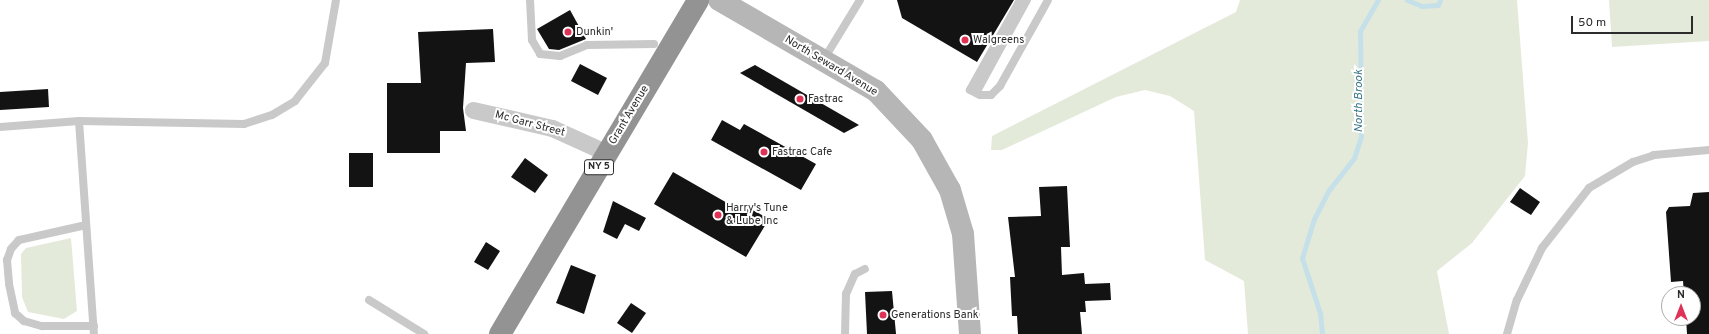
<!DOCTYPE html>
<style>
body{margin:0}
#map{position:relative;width:1709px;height:334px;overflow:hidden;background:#fff;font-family:Overpass,sans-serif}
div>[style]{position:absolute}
.green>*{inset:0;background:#e4eada}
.stream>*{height:5px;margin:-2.5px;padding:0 2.5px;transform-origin:2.5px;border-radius:2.5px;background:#c6e0e9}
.building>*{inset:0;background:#131313}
.lane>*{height:8px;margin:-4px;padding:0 4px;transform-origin:4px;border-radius:4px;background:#c9c9c9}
.street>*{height:17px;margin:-8.5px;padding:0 8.5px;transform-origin:8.5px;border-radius:8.5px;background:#c9c9c9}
.secondary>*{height:22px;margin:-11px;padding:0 11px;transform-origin:11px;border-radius:11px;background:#b6b6b6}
.highway>*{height:22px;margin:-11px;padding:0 11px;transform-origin:11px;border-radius:11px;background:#939393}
.dots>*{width:11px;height:11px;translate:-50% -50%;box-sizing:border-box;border:2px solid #fff;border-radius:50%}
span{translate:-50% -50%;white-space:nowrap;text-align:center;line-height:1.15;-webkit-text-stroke:4px #fff;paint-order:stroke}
.shield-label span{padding:1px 3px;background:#fff;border:1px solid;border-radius:3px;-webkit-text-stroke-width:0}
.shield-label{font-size:10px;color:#2c2c2c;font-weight:700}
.poi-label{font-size:11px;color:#2c2c2c}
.left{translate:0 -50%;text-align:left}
.street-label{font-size:11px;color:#2c2c2c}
.water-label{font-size:12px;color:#3d788b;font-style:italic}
.north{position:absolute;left:1661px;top:286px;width:40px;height:40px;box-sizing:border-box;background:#fff;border:1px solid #ababab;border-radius:50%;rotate:0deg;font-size:11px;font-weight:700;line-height:16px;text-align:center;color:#2c2c2c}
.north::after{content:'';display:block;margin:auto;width:14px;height:18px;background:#df3257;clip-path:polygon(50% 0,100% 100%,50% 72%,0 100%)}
.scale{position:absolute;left:1571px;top:16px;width:122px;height:18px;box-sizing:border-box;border:2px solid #2c2c2c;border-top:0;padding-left:5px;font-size:12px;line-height:14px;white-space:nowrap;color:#2c2c2c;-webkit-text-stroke:3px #fff;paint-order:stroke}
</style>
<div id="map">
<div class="green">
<div style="clip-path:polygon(1240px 0,1517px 0,1528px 143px,1525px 176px,1472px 243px,1437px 271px,1449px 334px,1248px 334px,1244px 281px,1205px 260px,1194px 111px,1170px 96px,1145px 90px,1116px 97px,1002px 150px,991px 150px,992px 136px,1236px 12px)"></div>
<div style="clip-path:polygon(1609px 0,1709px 0,1709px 41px,1612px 47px)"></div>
<div style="clip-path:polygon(71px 238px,77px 311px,64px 319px,28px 312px,22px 297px,21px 254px,26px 248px)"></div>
</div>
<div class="stream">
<div style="left:1407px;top:0;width:16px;rotate:22deg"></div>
<div style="left:1422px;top:6px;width:16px;rotate:-4deg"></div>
<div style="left:1438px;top:5px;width:5px;rotate:-68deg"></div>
<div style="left:1322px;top:334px;width:21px;rotate:-95deg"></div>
<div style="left:1320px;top:313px;width:58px;rotate:-108.1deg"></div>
<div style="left:1302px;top:258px;width:41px;rotate:-72.9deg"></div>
<div style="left:1314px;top:219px;width:33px;rotate:-63deg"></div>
<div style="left:1329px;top:190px;width:41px;rotate:-52deg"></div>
<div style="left:1354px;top:158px;width:23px;rotate:-72deg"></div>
<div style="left:1361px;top:136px;width:105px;rotate:-90.5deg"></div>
<div style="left:1360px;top:31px;width:36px;rotate:-60deg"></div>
</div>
<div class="building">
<div style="clip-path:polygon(897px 0,1014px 0,977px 62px,902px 18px)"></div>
<div style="clip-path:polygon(570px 10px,586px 39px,559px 50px,549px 49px,537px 29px)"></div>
<div style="clip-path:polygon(493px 29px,495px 62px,466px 63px,463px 108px,466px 131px,440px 131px,440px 153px,387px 153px,387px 83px,421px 83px,418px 32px)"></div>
<div style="clip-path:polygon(580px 64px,607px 78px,598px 95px,571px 81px)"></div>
<div style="clip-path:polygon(755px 65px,859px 125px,844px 133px,740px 73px)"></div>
<div style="clip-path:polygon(48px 89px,49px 107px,0 110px,0 92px)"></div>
<div style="clip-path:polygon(722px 120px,740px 130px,744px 124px,816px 164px,801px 190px,711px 140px)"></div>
<div style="clip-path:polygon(349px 153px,373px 153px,373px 187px,349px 187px)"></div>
<div style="clip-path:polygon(525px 158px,548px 175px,535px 193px,511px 177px)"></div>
<div style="clip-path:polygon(673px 172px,743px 212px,746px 206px,769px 219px,746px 257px,654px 204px)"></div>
<div style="clip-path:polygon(1067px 186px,1070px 247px,1061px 247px,1062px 275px,1084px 273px,1085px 284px,1110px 283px,1111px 300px,1085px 301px,1086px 312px,1080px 312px,1082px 334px,1018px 334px,1017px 316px,1012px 316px,1010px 277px,1015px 277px,1008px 217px,1041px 216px,1039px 187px)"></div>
<div style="clip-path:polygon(1520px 188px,1540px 202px,1531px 215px,1510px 202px)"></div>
<div style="clip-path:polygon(1709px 192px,1709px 334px,1687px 334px,1686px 318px,1693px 318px,1693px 294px,1684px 294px,1683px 281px,1671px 282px,1666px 212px,1669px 207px,1690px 206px,1693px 193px)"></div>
<div style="clip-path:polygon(613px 201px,646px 218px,639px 231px,625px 224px,617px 239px,603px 232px)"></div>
<div style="clip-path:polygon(486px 242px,500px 251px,488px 270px,474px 262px)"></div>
<div style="clip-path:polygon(571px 265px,596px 275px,584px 314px,556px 303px)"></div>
<div style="clip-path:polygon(892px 291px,896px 334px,867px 334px,865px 292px)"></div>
<div style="clip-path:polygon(631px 303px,646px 313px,632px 333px,617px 323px)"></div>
</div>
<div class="lane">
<div style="left:530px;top:0;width:40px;rotate:87.1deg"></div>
<div style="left:532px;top:40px;width:16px;rotate:60deg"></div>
<div style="left:540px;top:54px;width:20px;rotate:6deg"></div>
<div style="left:560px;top:56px;width:29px;rotate:-22deg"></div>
<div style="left:587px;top:45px;width:67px;rotate:-0.9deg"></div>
<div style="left:1020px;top:0;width:103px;rotate:119.1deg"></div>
<div style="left:970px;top:90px;width:11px;rotate:27deg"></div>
<div style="left:980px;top:95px;width:11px"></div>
<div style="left:991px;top:95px;width:13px;rotate:-45deg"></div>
<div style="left:1000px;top:86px;width:98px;rotate:-60.8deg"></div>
<div style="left:824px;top:59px;width:69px;rotate:-58.6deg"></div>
<div style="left:976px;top:93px;width:106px;rotate:-61.3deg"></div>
<div style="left:79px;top:121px;width:214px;rotate:86deg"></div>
<div style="left:0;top:127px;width:79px;rotate:-4.3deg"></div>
<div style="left:79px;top:121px;width:165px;rotate:1deg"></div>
<div style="left:244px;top:124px;width:29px;rotate:-18deg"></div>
<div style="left:272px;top:115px;width:27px;rotate:-31deg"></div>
<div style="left:295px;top:101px;width:48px;rotate:-51.7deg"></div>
<div style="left:325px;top:63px;width:64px;rotate:-80.1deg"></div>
<div style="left:86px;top:225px;width:69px;rotate:167.4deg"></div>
<div style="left:19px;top:240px;width:12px;rotate:132deg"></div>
<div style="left:11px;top:249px;width:12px;rotate:110deg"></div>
<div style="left:7px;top:260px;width:24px;rotate:85deg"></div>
<div style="left:9px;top:284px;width:30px;rotate:78deg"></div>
<div style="left:15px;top:313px;width:12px;rotate:42deg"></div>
<div style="left:24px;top:321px;width:19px;rotate:16deg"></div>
<div style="left:42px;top:326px;width:52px"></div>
<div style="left:369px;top:300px;width:65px;rotate:31.7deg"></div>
<div style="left:845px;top:334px;width:40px;rotate:-88.6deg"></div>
<div style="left:846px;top:294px;width:22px;rotate:-66deg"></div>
<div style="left:855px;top:274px;width:11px;rotate:-27deg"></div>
<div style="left:1507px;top:334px;width:35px;rotate:-74deg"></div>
<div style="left:1517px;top:300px;width:58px;rotate:-64.3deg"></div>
<div style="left:1542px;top:248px;width:76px;rotate:-51.9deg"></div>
<div style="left:1589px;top:188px;width:51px;rotate:-30.6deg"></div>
<div style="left:1633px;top:162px;width:22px;rotate:-18deg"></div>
<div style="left:1654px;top:155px;width:55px;rotate:-5.2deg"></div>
</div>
<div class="street">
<div style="left:473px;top:110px;width:81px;rotate:12.8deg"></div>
<div style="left:552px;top:128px;width:60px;rotate:24.4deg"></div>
</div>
<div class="secondary">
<div style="left:719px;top:0;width:181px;rotate:30.1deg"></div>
<div style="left:876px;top:91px;width:67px;rotate:46.8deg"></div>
<div style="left:922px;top:140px;width:57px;rotate:60.8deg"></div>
<div style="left:950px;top:190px;width:46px;rotate:73.5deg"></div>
<div style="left:963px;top:234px;width:100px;rotate:86deg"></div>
</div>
<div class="highway">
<div style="left:500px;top:334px;width:388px;rotate:-59.3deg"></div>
</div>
<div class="dots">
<div style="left:568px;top:32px;background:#df3257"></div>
<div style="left:965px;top:40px;background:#df3257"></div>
<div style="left:800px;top:99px;background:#df3257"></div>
<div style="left:764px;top:152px;background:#df3257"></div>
<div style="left:718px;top:215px;background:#df3257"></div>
<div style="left:883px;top:315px;background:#df3257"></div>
</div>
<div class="shield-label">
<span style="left:599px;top:167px">NY 5</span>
</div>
<div class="poi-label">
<span class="left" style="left:576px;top:32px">Dunkin'</span>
<span class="left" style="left:973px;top:40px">Walgreens</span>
<span class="left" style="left:808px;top:99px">Fastrac</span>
<span class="left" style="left:772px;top:152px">Fastrac Cafe</span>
<span class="left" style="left:726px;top:215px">Harry's Tune<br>&amp; Lube Inc</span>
<span class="left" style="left:891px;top:315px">Generations Bank</span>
</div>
<div class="street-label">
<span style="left:831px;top:66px;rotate:31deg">North Seward Avenue</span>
<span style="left:629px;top:115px;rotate:-59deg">Grant Avenue</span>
<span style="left:530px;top:124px;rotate:15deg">Mc Garr Street</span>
</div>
<div class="water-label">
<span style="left:1360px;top:101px;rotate:-90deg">North Brook</span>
</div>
<div class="north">N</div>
<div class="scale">50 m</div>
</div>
